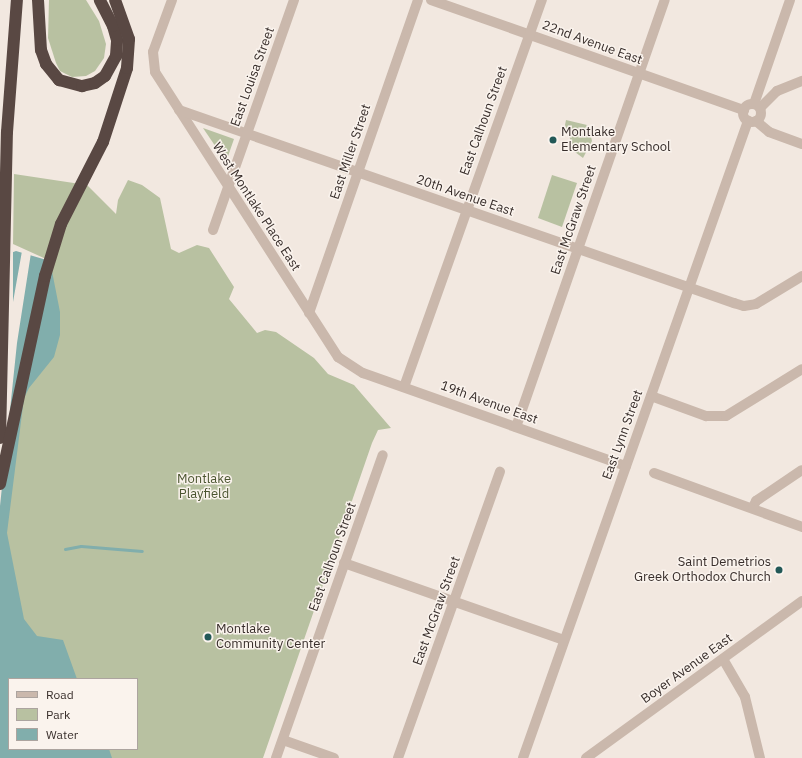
<!DOCTYPE html>
<style>
body{margin:0}
#map{position:relative;width:802px;height:758px;overflow:hidden;background:#f2e8e0;font-family:"IBM Plex Sans",sans-serif}
div>[style]{position:absolute}
.green>*{inset:0;background:#b8c1a1}
.water>*{inset:0;background:#81aeac}
.pier>*{inset:0;background:#f2e8e0}
.stream>*{height:3px;margin:-1.5px;padding:0 1.5px;transform-origin:1.5px;border-radius:1.5px;background:#81aeac}
.minor>*{height:10px;margin:-5px;padding:0 5px;transform-origin:5px;border-radius:5px;background:#cab8ac}
.minor>.ring{margin:-5px;padding:0;box-sizing:content-box;background:none;border:10px solid #cab8ac;border-radius:50%}
.highway>*{height:12px;margin:-6px;padding:0 6px;transform-origin:6px;border-radius:6px;background:#594843}
.dots>*{width:11px;height:11px;translate:-50% -50%;box-sizing:border-box;border:2px solid #faf3ed;border-radius:50%}
span{translate:-50% -50%;white-space:nowrap;text-align:center;line-height:1.15;-webkit-text-stroke:3px #faf3ed;paint-order:stroke}
.street-label{font-size:13px;color:#382e2b}
.poi-label{font-size:13px;color:#382e2b}
.left{translate:0 -50%;text-align:left}
.right{translate:-100% -50%;text-align:right}
.park-label{font-size:13px;color:#4b5530}
.legend{position:absolute;left:8px;top:678px;width:130px;height:72px;box-sizing:border-box;background:#faf3ed;border:1px solid #aca49f;margin:0;padding:5px 7px;list-style:none;font-size:12px;color:#382e2b}
.legend li{display:flex;align-items:center;gap:8px;height:20px}
.legend b{width:20px;border:1px solid #aca49f}
</style>
<div id="map">
<div class="green">
<div style="clip-path:polygon(49px 0,86px 0,99px 21px,106px 44px,104px 58px,95px 71px,86px 76px,72px 77px,60px 71px,56px 63px,48px 38px)"></div>
<div style="clip-path:polygon(566px 120px,587px 125px,589px 128px,592px 141px,583px 158px,575px 152px,565px 125px)"></div>
<div style="clip-path:polygon(203px 128px,234px 139px,226px 162px)"></div>
<div style="clip-path:polygon(evenodd,14px 174px,87px 185px,116px 214px,118px 200px,128px 180px,142px 185px,160px 198px,171px 249px,179px 253px,197px 245px,209px 248px,234px 287px,229px 299px,257px 333px,265px 330px,276px 332px,314px 358px,328px 374px,354px 385px,391px 428px,378px 430px,372px 443px,263px 758px,0 758px,0 506px,46px 259px,13px 244px,14px 174px,9px 679px,137px 679px,137px 749px,9px 749px,9px 679px)"></div>
<div style="clip-path:polygon(552px 175px,577px 183px,562px 227px,538px 218px)"></div>
</div>
<div class="water">
<div style="clip-path:polygon(16px 251px,50px 261px,60px 312px,60px 335px,54px 357px,29px 388px,24px 398px,7px 533px,24px 619px,37px 636px,63px 640px,77px 679px,9px 679px,9px 749px,109px 749px,112px 758px,0 758px,0 257px)"></div>
</div>
<div class="pier">
<div style="clip-path:polygon(13px 250px,13px 302px,22px 251px,31px 253px,17px 343px,0 506px,0 255px)"></div>
</div>
<div class="stream">
<div style="left:65px;top:549px;width:16px;rotate:-11deg"></div>
<div style="left:81px;top:546px;width:61px;rotate:4.7deg"></div>
</div>
<div class="minor">
<div style="left:172px;top:0;width:55px;rotate:110.1deg"></div>
<div style="left:153px;top:52px;width:20px;rotate:84deg"></div>
<div style="left:155px;top:72px;width:339px;rotate:57.3deg"></div>
<div style="left:338px;top:357px;width:30px;rotate:33deg"></div>
<div style="left:363px;top:373px;width:279px;rotate:19.5deg"></div>
<div style="left:431px;top:0;width:332px;rotate:19.4deg"></div>
<div class="ring" style="left:743px;top:104px;width:8px;height:8px"></div>
<div style="left:754px;top:104px;width:110px;rotate:-70.9deg"></div>
<div style="left:760px;top:108px;width:24px;rotate:-45deg"></div>
<div style="left:777px;top:91px;width:27px;rotate:-22deg"></div>
<div style="left:179px;top:110px;width:588px;rotate:19.18deg"></div>
<div style="left:734px;top:303px;width:10px;rotate:17deg"></div>
<div style="left:744px;top:306px;width:12px;rotate:-9deg"></div>
<div style="left:756px;top:304px;width:54px;rotate:-31.3deg"></div>
<div style="left:756px;top:121px;width:17px;rotate:40deg"></div>
<div style="left:769px;top:132px;width:35px;rotate:20deg"></div>
<div style="left:213px;top:230px;width:244px;rotate:-70.6deg"></div>
<div style="left:309px;top:313px;width:331px;rotate:-70.8deg"></div>
<div style="left:404px;top:387px;width:411px;rotate:-70.4deg"></div>
<div style="left:651px;top:396px;width:59px;rotate:20deg"></div>
<div style="left:706px;top:416px;width:20px"></div>
<div style="left:726px;top:416px;width:89px;rotate:-31.7deg"></div>
<div style="left:516px;top:427px;width:452px;rotate:-70.8deg"></div>
<div style="left:654px;top:473px;width:158px;rotate:20deg"></div>
<div style="left:753px;top:507px;width:7px;rotate:-63deg"></div>
<div style="left:756px;top:501px;width:55px;rotate:-34deg"></div>
<div style="left:344px;top:563px;width:233px;rotate:19.3deg"></div>
<div style="left:723px;top:659px;width:44px;rotate:59.9deg"></div>
<div style="left:745px;top:697px;width:63px;rotate:76.2deg"></div>
<div style="left:283px;top:740px;width:54px;rotate:19.4deg"></div>
<div style="left:276px;top:758px;width:321px;rotate:-70.6deg"></div>
<div style="left:398px;top:758px;width:304px;rotate:-70.4deg"></div>
<div style="left:523px;top:758px;width:676px;rotate:-70.55deg"></div>
<div style="left:586px;top:758px;width:267px;rotate:-36deg"></div>
</div>
<div class="highway">
<div style="left:38px;top:0;width:50px;rotate:86.6deg"></div>
<div style="left:41px;top:50px;width:15px;rotate:70deg"></div>
<div style="left:46px;top:64px;width:21px;rotate:51deg"></div>
<div style="left:59px;top:80px;width:24px;rotate:15deg"></div>
<div style="left:82px;top:86px;width:13px;rotate:-13deg"></div>
<div style="left:95px;top:83px;width:12px;rotate:-35deg"></div>
<div style="left:105px;top:76px;width:23px;rotate:-61deg"></div>
<div style="left:116px;top:56px;width:16px;rotate:-86deg"></div>
<div style="left:117px;top:40px;width:15px;rotate:-106deg"></div>
<div style="left:113px;top:26px;width:29px;rotate:-117deg"></div>
<div style="left:0;top:438px;width:306px;rotate:-88.7deg"></div>
<div style="left:7px;top:132px;width:132px;rotate:-85.7deg"></div>
<div style="left:0;top:484px;width:213px;rotate:-77.8deg"></div>
<div style="left:45px;top:276px;width:54px;rotate:-72.9deg"></div>
<div style="left:61px;top:224px;width:92px;rotate:-62.9deg"></div>
<div style="left:103px;top:142px;width:78px;rotate:-72deg"></div>
<div style="left:127px;top:68px;width:29px;rotate:-86deg"></div>
<div style="left:129px;top:39px;width:41px;rotate:-109.7deg"></div>
</div>
<div class="dots">
<div style="left:553px;top:140px;background:#225857"></div>
<div style="left:779px;top:570px;background:#225857"></div>
<div style="left:208px;top:637px;background:#225857"></div>
</div>
<div class="street-label">
<span style="left:592px;top:43px;rotate:20deg">22nd Avenue East</span>
<span style="left:253px;top:77px;rotate:-70deg">East Louisa Street</span>
<span style="left:484px;top:121px;rotate:-70deg">East Calhoun Street</span>
<span style="left:351px;top:152px;rotate:-71deg">East Miller Street</span>
<span style="left:465px;top:196px;rotate:19deg">20th Avenue East</span>
<span style="left:256px;top:207px;rotate:57deg">West Montlake Place East</span>
<span style="left:574px;top:220px;rotate:-71deg">East McGraw Street</span>
<span style="left:489px;top:403px;rotate:20deg">19th Avenue East</span>
<span style="left:623px;top:435px;rotate:-70deg">East Lynn Street</span>
<span style="left:333px;top:557px;rotate:-70deg">East Calhoun Street</span>
<span style="left:437px;top:611px;rotate:-70deg">East McGraw Street</span>
<span style="left:687px;top:669px;rotate:-36deg">Boyer Avenue East</span>
</div>
<div class="poi-label">
<span class="left" style="left:561px;top:140px">Montlake<br>Elementary School</span>
<span class="right" style="left:771px;top:570px">Saint Demetrios<br>Greek Orthodox Church</span>
<span class="left" style="left:216px;top:637px">Montlake<br>Community Center</span>
</div>
<div class="park-label">
<span style="left:204px;top:487px">Montlake<br>Playfield</span>
</div>
<ul class="legend">
<li><b style="height:5px;background:#cab8ac"></b>Road</li>
<li><b style="height:11px;background:#b8c1a1"></b>Park</li>
<li><b style="height:11px;background:#81aeac"></b>Water</li>
</ul>
</div>
